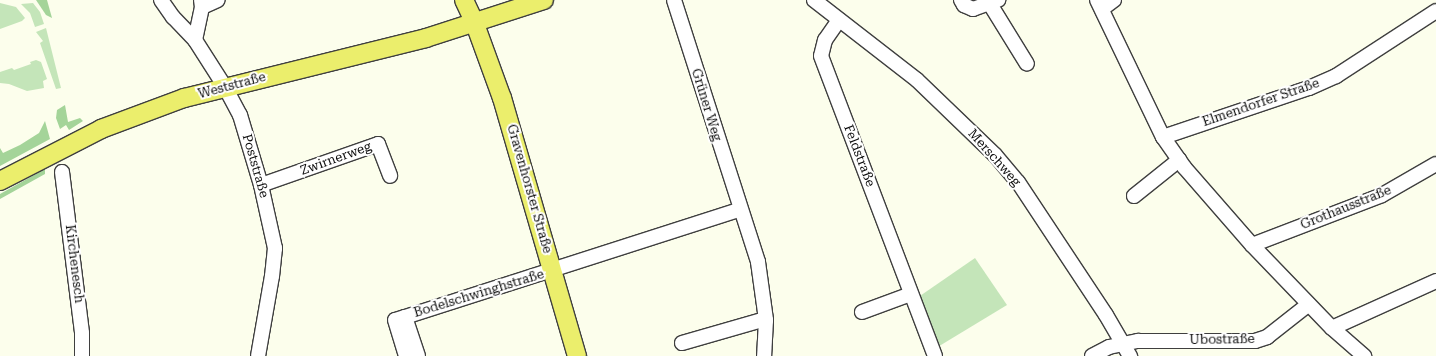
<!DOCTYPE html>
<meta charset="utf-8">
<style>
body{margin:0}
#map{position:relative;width:1436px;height:356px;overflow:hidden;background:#fcfeec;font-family:"Roboto Serif",serif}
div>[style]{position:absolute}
.green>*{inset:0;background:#c4e5b9}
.forest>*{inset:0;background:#a4d499}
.roads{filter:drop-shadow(1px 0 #3f3f3f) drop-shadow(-1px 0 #3f3f3f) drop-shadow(0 1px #3f3f3f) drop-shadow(0 -1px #3f3f3f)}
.minor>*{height:14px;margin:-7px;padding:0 7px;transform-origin:7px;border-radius:7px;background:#fff}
.major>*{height:18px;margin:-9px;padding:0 9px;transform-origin:9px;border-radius:9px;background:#ebee6c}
span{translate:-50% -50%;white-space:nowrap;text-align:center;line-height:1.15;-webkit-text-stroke:4px #fff;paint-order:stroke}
.street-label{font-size:13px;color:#0c0c0c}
</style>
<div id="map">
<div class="green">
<div style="clip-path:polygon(0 3px,16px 7px,25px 18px,22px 21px,0 29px)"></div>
<div style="clip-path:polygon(33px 3px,40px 12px,44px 24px,35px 27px,30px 13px,21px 4px)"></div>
<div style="clip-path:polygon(46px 28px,61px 88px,56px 89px,40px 43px,43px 41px,36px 32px)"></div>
<div style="clip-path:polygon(36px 60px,41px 62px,47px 79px,43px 81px,44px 88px,27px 91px,9px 84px,0 83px,0 72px,12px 68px,14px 70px,31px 64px,30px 62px)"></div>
<div style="clip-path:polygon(975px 258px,1007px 305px,936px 348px,917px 298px)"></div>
</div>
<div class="forest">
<div style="clip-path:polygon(36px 0,47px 0,52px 18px,46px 15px)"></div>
<div style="clip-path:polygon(65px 105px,68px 122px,80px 118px,83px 121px,69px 130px,66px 125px,60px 129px,56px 118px,57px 110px)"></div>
<div style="clip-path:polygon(45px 121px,50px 139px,0 166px,0 148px,3px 153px,20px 145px,39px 133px)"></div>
<div style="clip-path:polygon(45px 169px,45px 174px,0 199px,0 194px)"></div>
</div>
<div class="roads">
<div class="minor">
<div style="left:161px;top:0;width:21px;rotate:55deg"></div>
<div style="left:173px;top:17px;width:32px;rotate:46deg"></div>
<div style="left:195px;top:40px;width:56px;rotate:57.4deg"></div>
<div style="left:225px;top:87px;width:32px;rotate:62deg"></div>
<div style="left:240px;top:115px;width:73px;rotate:73.3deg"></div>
<div style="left:261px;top:185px;width:65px;rotate:77.5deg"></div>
<div style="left:275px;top:248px;width:28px;rotate:96deg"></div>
<div style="left:272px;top:276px;width:81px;rotate:99.9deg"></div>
<div style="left:674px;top:0;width:275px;rotate:72.2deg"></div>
<div style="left:758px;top:262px;width:59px;rotate:82.1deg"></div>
<div style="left:766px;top:320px;width:36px;rotate:93deg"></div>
<div style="left:814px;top:0;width:130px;rotate:37.8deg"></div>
<div style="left:917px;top:80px;width:108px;rotate:43.9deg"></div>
<div style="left:995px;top:155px;width:35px;rotate:50deg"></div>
<div style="left:1018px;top:182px;width:159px;rotate:56.5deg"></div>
<div style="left:1106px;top:315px;width:48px;rotate:59.7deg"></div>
<div style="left:961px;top:0;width:6px;rotate:59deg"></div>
<div style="left:964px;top:5px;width:10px;rotate:24deg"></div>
<div style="left:973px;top:9px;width:27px;rotate:-20deg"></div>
<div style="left:1097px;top:0;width:152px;rotate:64.3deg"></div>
<div style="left:1163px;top:137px;width:37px;rotate:55deg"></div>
<div style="left:1184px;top:167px;width:103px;rotate:48.9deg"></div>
<div style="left:1252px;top:245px;width:115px;rotate:46.1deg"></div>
<div style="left:1332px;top:328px;width:43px;rotate:41.2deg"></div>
<div style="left:990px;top:4px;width:70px;rotate:58.3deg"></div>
<div style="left:202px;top:7px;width:17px;rotate:-24deg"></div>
<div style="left:1102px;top:9px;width:15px;rotate:-37deg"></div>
<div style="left:839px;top:20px;width:24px;rotate:125deg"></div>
<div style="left:825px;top:40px;width:16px;rotate:104deg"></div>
<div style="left:821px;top:56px;width:321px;rotate:69.2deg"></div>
<div style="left:195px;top:40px;width:34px;rotate:-78deg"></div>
<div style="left:202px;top:7px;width:7px;rotate:-98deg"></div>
<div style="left:1163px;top:137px;width:154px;rotate:-18.6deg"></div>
<div style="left:1309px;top:88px;width:30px;rotate:-24deg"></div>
<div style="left:1336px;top:76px;width:119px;rotate:-33deg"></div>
<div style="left:62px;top:172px;width:162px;rotate:82.9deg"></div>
<div style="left:82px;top:333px;width:23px;rotate:90deg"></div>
<div style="left:261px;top:185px;width:124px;rotate:-19.3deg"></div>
<div style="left:378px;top:144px;width:34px;rotate:69deg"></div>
<div style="left:1134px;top:196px;width:58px;rotate:-38.7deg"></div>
<div style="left:1252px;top:245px;width:139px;rotate:-21deg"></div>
<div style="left:1382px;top:195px;width:62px;rotate:-29.9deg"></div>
<div style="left:862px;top:312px;width:52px;rotate:-20.2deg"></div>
<div style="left:405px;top:317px;width:10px;rotate:163deg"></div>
<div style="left:395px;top:320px;width:38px;rotate:73deg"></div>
<div style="left:1332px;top:328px;width:114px;rotate:-24.3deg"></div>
<div style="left:682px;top:343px;width:86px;rotate:-16.1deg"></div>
<div style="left:418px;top:356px;width:41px;rotate:-108.4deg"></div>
<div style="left:405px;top:317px;width:351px;rotate:-17.8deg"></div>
<div style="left:1092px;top:356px;width:19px;rotate:-28deg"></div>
<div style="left:1109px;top:347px;width:30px;rotate:-12deg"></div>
<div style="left:1138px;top:341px;width:117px"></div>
<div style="left:1255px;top:341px;width:13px;rotate:-18deg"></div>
<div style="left:1267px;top:337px;width:53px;rotate:-38.2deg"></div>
</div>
<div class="major">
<div style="left:464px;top:0;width:26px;rotate:65deg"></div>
<div style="left:475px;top:24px;width:79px;rotate:70deg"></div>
<div style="left:502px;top:98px;width:269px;rotate:73.8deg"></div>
<div style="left:0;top:181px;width:114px;rotate:-27.2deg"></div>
<div style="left:101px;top:129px;width:89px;rotate:-20.5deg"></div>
<div style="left:184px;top:98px;width:249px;rotate:-13.9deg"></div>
<div style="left:426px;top:38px;width:124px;rotate:-17.9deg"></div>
</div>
</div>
<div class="street-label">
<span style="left:232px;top:86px;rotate:-15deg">Weststraße</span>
<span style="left:1261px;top:103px;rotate:-19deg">Elmendorfer Straße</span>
<span style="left:706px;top:105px;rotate:73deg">Grüner Weg</span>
<span style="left:859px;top:156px;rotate:69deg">Feldstraße</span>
<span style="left:994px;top:158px;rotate:48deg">Merschweg</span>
<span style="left:336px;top:159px;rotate:-20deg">Zwirnerweg</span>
<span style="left:255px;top:166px;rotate:74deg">Poststraße</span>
<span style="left:529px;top:189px;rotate:74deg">Gravenhorster Straße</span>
<span style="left:1346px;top:208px;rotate:-22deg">Grothausstraße</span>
<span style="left:74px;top:264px;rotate:83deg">Kirchenesch</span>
<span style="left:479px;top:294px;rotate:-17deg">Bodelschwinghstraße</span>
<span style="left:1222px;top:340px;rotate:-1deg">Ubostraße</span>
</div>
</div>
